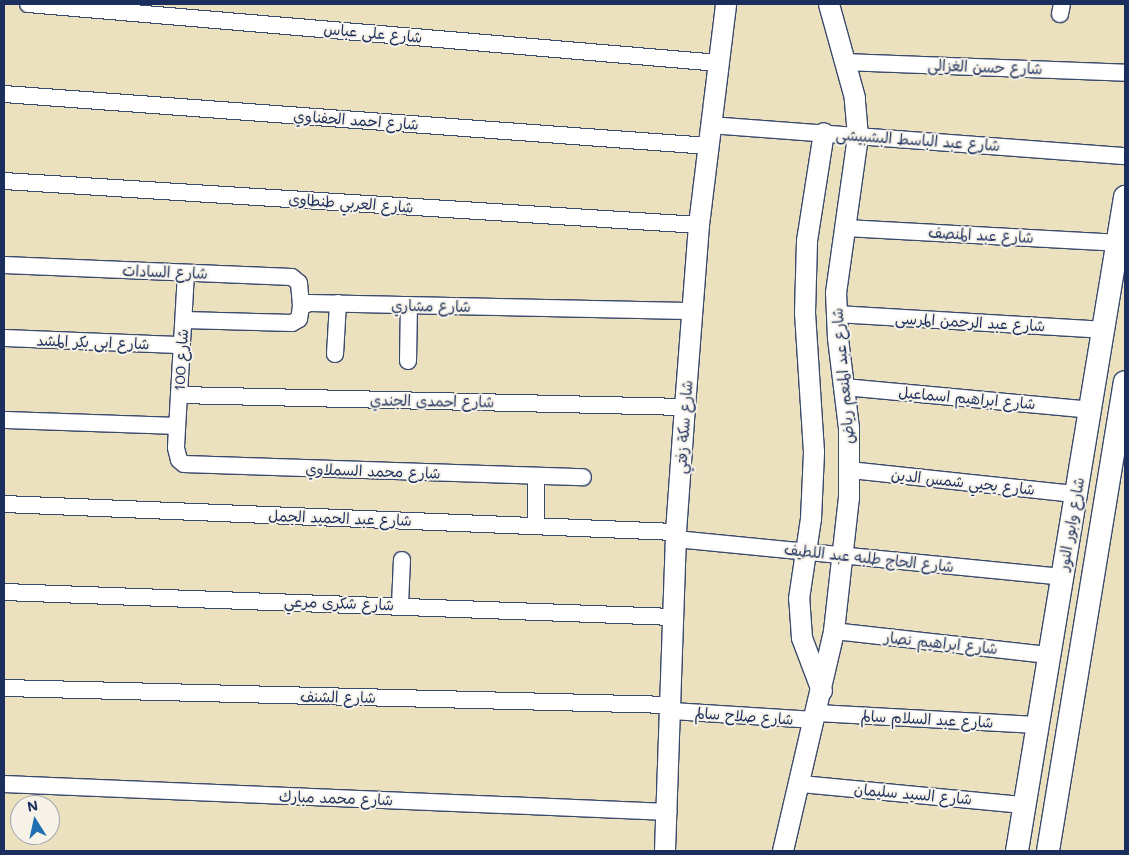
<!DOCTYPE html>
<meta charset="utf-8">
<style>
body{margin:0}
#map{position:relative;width:1129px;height:855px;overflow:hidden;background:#ece1bf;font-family:Mali,"Playpen Sans Arabic",sans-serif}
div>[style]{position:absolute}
.roads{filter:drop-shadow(1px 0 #3a4a6d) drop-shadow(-1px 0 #3a4a6d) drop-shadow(0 1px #3a4a6d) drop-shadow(0 -1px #3a4a6d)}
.minor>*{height:16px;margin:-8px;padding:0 8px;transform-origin:8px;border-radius:8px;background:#fff}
.tertiary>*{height:20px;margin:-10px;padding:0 10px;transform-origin:10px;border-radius:10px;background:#fff}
.secondary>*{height:22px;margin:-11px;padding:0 11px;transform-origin:11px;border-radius:11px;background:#fff}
span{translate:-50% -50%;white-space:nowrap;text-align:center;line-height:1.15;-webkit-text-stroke:4px #f7f3e8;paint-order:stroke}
.street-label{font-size:15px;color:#1b2f5e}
.frame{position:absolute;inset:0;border:5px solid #1b2f5e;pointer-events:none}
.north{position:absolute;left:10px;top:795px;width:50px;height:50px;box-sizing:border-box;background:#f7f3e8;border:1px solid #9fa5b1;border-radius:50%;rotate:350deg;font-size:14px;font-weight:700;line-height:20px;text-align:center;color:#1b2f5e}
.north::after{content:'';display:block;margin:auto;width:18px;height:22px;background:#1f6fb2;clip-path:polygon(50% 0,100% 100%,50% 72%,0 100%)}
</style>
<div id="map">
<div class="roads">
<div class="minor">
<div style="left:28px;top:4px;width:694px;rotate:4.88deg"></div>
<div style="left:1060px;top:14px;width:10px;rotate:-79deg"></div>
<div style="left:845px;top:62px;width:280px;rotate:2.2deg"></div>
<div style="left:4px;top:94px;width:706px;rotate:4.22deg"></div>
<div style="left:711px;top:125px;width:415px;rotate:4.3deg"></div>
<div style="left:4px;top:181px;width:696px;rotate:3.62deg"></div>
<div style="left:844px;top:228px;width:274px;rotate:3.1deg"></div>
<div style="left:4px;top:265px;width:288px;rotate:2.4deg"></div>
<div style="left:292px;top:277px;width:9px;rotate:41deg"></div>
<div style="left:299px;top:283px;width:24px;rotate:85deg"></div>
<div style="left:186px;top:273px;width:175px;rotate:93.3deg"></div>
<div style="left:176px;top:448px;width:12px;rotate:76deg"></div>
<div style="left:179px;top:460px;width:6px;rotate:39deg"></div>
<div style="left:184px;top:464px;width:399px;rotate:1.9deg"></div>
<div style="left:836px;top:314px;width:267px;rotate:3.4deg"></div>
<div style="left:184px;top:320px;width:108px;rotate:1.6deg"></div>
<div style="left:292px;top:323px;width:8px;rotate:-30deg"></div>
<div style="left:299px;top:319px;width:12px;rotate:-81deg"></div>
<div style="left:301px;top:307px;width:9px;rotate:-27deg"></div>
<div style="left:309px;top:303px;width:383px;rotate:1.2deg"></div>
<div style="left:4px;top:338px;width:178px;rotate:2.3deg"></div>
<div style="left:335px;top:354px;width:51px;rotate:-86.6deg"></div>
<div style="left:408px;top:361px;width:56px;rotate:-89deg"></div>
<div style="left:844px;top:387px;width:247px;rotate:5.3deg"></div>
<div style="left:179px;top:395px;width:506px;rotate:1.36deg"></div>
<div style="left:4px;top:420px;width:173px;rotate:2deg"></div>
<div style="left:850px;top:470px;width:227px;rotate:6.1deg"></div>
<div style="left:4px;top:504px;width:673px;rotate:2.39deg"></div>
<div style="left:536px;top:526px;width:50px;rotate:-90deg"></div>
<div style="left:676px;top:539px;width:388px;rotate:5.6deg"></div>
<div style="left:4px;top:592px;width:670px;rotate:2.14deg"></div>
<div style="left:400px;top:605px;width:45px;rotate:-87.5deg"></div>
<div style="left:834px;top:631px;width:216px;rotate:6.4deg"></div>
<div style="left:4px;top:688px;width:668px;rotate:1.46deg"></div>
<div style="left:672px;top:711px;width:143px;rotate:3.6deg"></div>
<div style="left:817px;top:713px;width:220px;rotate:3.1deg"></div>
<div style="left:4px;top:784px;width:665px;rotate:2.41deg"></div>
<div style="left:801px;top:784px;width:225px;rotate:5.4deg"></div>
</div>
<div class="tertiary">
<div style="left:822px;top:691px;width:57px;rotate:-110.7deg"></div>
<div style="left:802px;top:638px;width:39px;rotate:-94deg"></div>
<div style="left:799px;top:599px;width:81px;rotate:-81.5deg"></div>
<div style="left:811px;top:519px;width:67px;rotate:-87.4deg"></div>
<div style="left:814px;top:452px;width:139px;rotate:-93.7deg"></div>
<div style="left:805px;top:313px;width:72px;rotate:-88.4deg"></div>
<div style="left:807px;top:241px;width:109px;rotate:-81.1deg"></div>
<div style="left:665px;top:851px;width:319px;rotate:-88deg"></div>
<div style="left:676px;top:532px;width:125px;rotate:-85.9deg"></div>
<div style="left:685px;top:407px;width:183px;rotate:-85.6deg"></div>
<div style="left:699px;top:225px;width:223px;rotate:-83deg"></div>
<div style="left:783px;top:851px;width:226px;rotate:-76.9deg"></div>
<div style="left:834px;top:631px;width:134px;rotate:-83.6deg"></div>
<div style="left:849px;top:498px;width:70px;rotate:-90deg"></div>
<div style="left:849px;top:428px;width:91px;rotate:-97deg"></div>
<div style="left:838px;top:338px;width:45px;rotate:-92.5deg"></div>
<div style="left:836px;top:293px;width:159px;rotate:-82deg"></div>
<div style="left:858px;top:136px;width:38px;rotate:-95deg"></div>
<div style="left:855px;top:98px;width:98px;rotate:-105.5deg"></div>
</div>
<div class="secondary">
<div style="left:1017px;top:851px;width:663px;rotate:-80.62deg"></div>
<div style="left:1048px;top:851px;width:475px;rotate:-80.7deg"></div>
</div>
</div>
<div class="street-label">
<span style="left:373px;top:33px;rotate:5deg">شارع على عباس</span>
<span style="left:985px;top:67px;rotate:2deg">شارع حسن الغزالى</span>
<span style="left:356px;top:120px;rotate:4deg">شارع احمد الحفناوي</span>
<span style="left:918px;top:140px;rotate:4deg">شارع عبد الباسط البشبيشى</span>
<span style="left:351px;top:203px;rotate:4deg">شارع العربي طنطاوى</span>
<span style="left:981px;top:235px;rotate:3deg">شارع عبد المنصف</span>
<span style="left:165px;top:272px;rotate:2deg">شارع السادات</span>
<span style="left:431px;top:306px;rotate:1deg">شارع مشاري</span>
<span style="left:970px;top:322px;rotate:3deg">شارع عبد الرحمن المرسى</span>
<span style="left:93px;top:342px;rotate:2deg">شارع ابى بكر المشد</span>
<span style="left:181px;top:360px;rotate:-87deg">شارع 100</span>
<span style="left:843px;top:376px;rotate:-95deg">شارع عبد المنعم رياض</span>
<span style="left:967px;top:398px;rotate:5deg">شارع ابراهيم اسماعيل</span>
<span style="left:432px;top:401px;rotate:1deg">شارع احمدى الجندي</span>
<span style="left:684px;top:427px;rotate:-86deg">شارع سكة زفتي</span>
<span style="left:373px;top:471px;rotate:2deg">شارع محمد السملاوي</span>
<span style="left:963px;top:482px;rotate:6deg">شارع يحيي شمس الدين</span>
<span style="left:340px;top:518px;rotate:2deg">شارع عبد الحميد الجمل</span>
<span style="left:1071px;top:524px;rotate:-80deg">شارع وابور النور</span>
<span style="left:869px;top:558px;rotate:6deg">شارع الحاج طلبه عبد اللطيف</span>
<span style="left:339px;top:603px;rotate:2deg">شارع شكرى مرعي</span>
<span style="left:941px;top:643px;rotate:6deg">شارع ابراهيم نصار</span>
<span style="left:338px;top:697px;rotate:1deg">شارع الشنف</span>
<span style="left:744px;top:716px;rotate:4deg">شارع صلاح سالم</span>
<span style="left:927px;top:719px;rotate:3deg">شارع عبد السلام سالم</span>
<span style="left:913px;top:794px;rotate:5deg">شارع السيد سليمان</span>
<span style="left:336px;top:798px;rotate:2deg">شارع محمد مبارك</span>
</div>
<div class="frame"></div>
<div class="north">N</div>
</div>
